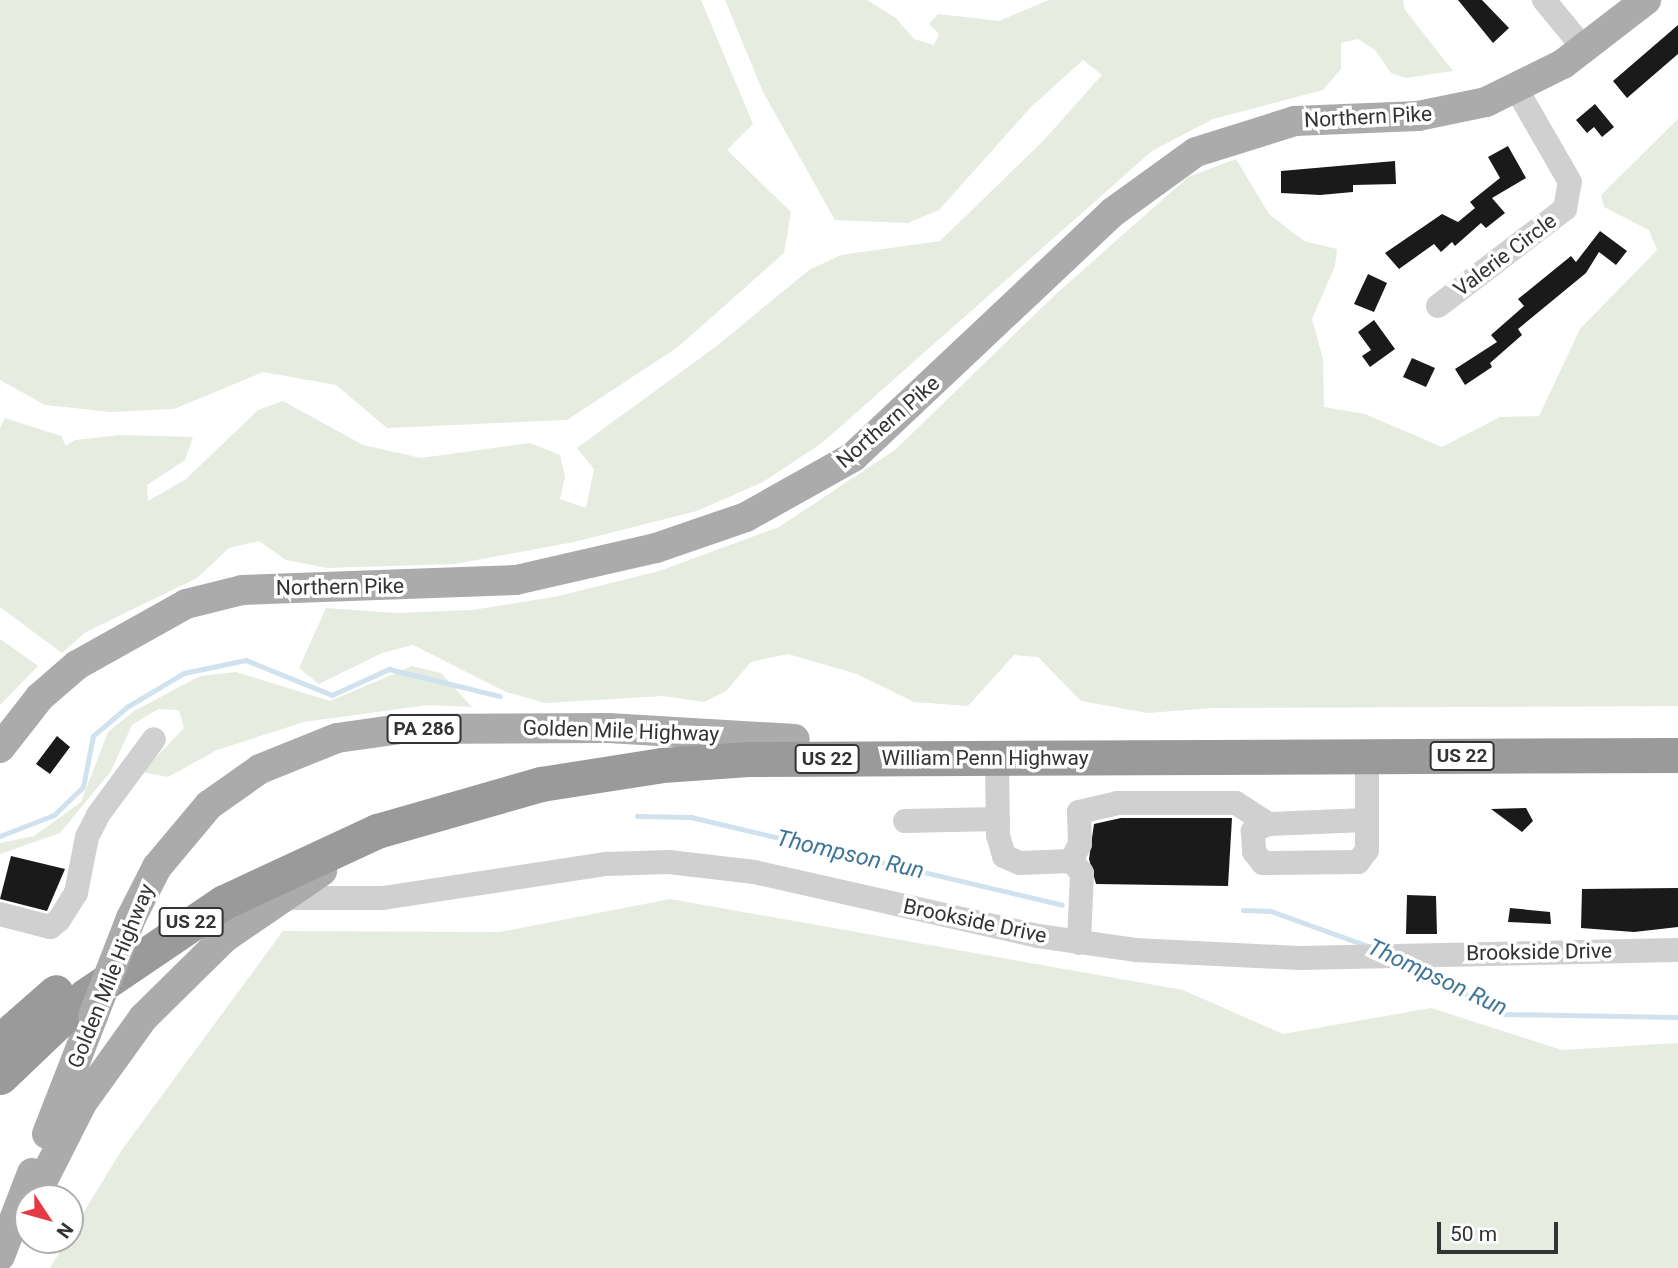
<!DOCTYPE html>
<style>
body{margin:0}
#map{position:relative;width:1678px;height:1268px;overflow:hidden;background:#fff;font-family:Roboto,sans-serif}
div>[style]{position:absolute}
.green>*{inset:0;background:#e6ecdf}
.stream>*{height:4.5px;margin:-2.25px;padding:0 2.25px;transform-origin:2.25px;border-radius:2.25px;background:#cfe2ee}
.building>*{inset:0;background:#1a1a1a}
.minor>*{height:24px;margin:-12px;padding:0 12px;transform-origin:12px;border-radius:12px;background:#d0d0d0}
.major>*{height:30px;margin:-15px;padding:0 15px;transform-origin:15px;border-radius:15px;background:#ababab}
.highway>*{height:35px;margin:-17.5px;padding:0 17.5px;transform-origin:17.5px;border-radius:17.5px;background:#9a9a9a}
.major-bridge>*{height:30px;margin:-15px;padding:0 15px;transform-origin:15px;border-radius:15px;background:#ababab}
span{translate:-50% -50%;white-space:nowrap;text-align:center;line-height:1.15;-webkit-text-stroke:7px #fff;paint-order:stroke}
.shield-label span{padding:2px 5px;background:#fff;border:2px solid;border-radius:5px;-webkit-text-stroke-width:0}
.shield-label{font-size:19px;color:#333;font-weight:700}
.street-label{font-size:21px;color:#333}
.water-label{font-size:23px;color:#3f7597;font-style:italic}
.north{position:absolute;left:14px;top:1184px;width:70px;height:70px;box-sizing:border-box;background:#fff;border:2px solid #adadad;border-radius:50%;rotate:126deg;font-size:19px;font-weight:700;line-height:28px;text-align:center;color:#333}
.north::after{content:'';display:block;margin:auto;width:24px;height:32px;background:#e63946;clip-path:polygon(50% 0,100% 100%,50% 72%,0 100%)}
.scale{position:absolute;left:1437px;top:1222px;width:121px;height:32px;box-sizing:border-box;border:4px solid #333;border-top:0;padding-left:9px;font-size:21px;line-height:24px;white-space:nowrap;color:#333;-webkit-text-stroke:5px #fff;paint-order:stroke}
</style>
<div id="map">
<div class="green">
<div style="clip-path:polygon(0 0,701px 0,753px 124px,727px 150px,791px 212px,784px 253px,678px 347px,567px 420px,387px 428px,336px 385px,263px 372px,174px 409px,111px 412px,45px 405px,0 380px)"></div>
<div style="clip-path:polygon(725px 0,867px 0,896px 18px,914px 39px,934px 45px,939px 34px,929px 24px,938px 14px,999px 21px,1049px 0,1403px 0,1405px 10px,1453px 71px,1406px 78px,1391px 73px,1375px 50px,1358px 39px,1341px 43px,1341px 69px,1323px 90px,1213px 119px,1152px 151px,822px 443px,763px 482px,697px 511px,574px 542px,455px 564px,327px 568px,286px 560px,259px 541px,229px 548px,197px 578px,86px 632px,62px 653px,0 607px,0 428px,5px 418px,61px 436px,66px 446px,75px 440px,120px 435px,193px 437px,185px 460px,147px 485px,148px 501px,186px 479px,258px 410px,283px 401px,363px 445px,421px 458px,530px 443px,560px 455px,565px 477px,560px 499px,586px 508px,594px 469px,577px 448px,718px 345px,809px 270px,841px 255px,940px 241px,1043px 141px,1102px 75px,1083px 60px,1030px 108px,939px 210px,908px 223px,835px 220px,763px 92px)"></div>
<div style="clip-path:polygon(1678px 119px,1678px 706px,1214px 708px,1148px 713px,1081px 701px,1038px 657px,1014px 655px,968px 706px,914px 702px,857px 674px,788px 654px,751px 662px,726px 691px,704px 702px,663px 696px,545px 703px,506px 692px,413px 645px,382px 653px,319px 684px,299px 668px,326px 608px,396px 613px,472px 610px,554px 597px,659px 571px,779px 527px,895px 450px,1056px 294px,1188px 177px,1236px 159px,1269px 214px,1304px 241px,1337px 249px,1335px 266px,1312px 319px,1323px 359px,1324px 407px,1365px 414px,1442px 447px,1500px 417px,1539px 416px,1580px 329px,1657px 250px,1649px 230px,1604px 207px,1601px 195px)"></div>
<div style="clip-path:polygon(0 639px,38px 666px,0 705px)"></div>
<div style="clip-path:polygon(412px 666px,441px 673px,472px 707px,428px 705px,304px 722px,217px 750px,168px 777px,142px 772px,184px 728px,179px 710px,158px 709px,132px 725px,111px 771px,60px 833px,0 854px,0 843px,34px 836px,81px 802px,108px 732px,134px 711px,200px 676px,236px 672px,330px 701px)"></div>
<div style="clip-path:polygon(670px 899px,1183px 990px,1283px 1034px,1431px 1008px,1562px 1050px,1678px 1043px,1678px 1268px,50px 1268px,121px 1151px,283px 931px,500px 932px)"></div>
</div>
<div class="stream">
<div style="left:637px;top:816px;width:54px;rotate:1.1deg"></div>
<div style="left:691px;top:817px;width:381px;rotate:13.3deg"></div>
<div style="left:0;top:836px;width:58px;rotate:-21.3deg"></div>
<div style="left:54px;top:815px;width:40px;rotate:-44deg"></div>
<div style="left:83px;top:787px;width:52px;rotate:-78.9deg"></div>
<div style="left:93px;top:736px;width:45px;rotate:-40.5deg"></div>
<div style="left:127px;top:707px;width:66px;rotate:-30.8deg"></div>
<div style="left:184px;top:673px;width:63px;rotate:-11.8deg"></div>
<div style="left:246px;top:660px;width:93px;rotate:22.1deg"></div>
<div style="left:332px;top:695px;width:63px;rotate:-24.5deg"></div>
<div style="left:389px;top:669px;width:114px;rotate:13.7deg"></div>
<div style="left:1243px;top:910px;width:28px;rotate:2deg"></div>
<div style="left:1271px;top:911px;width:103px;rotate:19.8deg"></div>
<div style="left:1414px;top:967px;width:102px;rotate:27.6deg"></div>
<div style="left:1504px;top:1014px;width:174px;rotate:1deg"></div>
</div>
<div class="building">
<div style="clip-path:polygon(1458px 0,1482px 0,1509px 28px,1493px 43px)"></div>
<div style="clip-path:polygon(1678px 25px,1678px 54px,1627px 98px,1613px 81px)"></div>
<div style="clip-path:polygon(1595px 104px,1614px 127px,1602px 137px,1594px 127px,1587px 133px,1576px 120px)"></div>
<div style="clip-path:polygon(1508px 146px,1526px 178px,1492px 198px,1505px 213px,1486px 228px,1481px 223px,1455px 246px,1452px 242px,1441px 252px,1434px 244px,1399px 269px,1385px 253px,1442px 214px,1458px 222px,1475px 208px,1470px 202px,1500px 178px,1488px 157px)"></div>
<div style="clip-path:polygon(1395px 161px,1396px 184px,1353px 185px,1353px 192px,1320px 195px,1281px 193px,1281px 171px)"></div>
<div style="clip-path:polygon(1600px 231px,1627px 251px,1616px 265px,1599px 252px,1586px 273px,1518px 329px,1522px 335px,1490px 363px,1492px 367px,1465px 385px,1455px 369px,1497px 342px,1491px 335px,1524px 306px,1518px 299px,1571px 256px,1576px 262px)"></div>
<div style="clip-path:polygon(1368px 274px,1387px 283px,1374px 312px,1354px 304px)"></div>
<div style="clip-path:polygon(1374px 320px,1395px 349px,1370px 367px,1362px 356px,1371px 350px,1358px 332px)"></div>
<div style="clip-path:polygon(1412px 358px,1435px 368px,1426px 387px,1403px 377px)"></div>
<div style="clip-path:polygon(57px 736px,70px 747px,50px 774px,36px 764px)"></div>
<div style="clip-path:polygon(1526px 808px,1533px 821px,1522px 832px,1491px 809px)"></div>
<div style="clip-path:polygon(1121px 818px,1232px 818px,1228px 886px,1096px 884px,1089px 859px,1094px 824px)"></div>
<div style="clip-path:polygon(11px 856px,65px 869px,47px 911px,0 899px)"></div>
<div style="clip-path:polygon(1678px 888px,1678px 927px,1634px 932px,1581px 928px,1582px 889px)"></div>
<div style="clip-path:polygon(1407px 895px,1436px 896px,1437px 934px,1406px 934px)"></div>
<div style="clip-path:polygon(1510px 908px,1550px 912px,1551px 924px,1508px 922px)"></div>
</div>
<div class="minor">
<div style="left:1544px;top:0;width:65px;rotate:50.6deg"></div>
<div style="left:1438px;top:306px;width:160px;rotate:-37.4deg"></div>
<div style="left:1565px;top:209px;width:27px;rotate:-80deg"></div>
<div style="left:1570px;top:182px;width:106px;rotate:-119.9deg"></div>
<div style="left:997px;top:758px;width:77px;rotate:89.3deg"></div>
<div style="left:998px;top:835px;width:22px;rotate:74deg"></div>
<div style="left:1004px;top:856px;width:17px;rotate:24deg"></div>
<div style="left:1020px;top:863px;width:51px;rotate:-2.2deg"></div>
<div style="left:1365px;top:820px;width:97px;rotate:177.6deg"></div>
<div style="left:1268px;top:824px;width:17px;rotate:155deg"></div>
<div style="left:1253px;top:831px;width:21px;rotate:87deg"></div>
<div style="left:1254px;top:852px;width:14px;rotate:51deg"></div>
<div style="left:1263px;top:863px;width:95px;rotate:-0.6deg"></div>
<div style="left:1358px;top:862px;width:15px;rotate:-53deg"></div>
<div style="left:1367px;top:850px;width:93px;rotate:-90deg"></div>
<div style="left:905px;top:821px;width:93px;rotate:-1.2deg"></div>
<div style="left:1071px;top:861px;width:19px;rotate:-62deg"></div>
<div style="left:1080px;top:844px;width:32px;rotate:-92deg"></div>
<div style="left:1079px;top:812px;width:39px;rotate:-13deg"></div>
<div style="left:1117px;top:803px;width:119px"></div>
<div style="left:1236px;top:803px;width:38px;rotate:33deg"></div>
<div style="left:1071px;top:861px;width:16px;rotate:47deg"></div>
<div style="left:1082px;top:873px;width:70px;rotate:92.5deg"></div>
<div style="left:278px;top:898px;width:105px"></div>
<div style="left:383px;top:898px;width:226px;rotate:-8.7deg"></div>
<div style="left:606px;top:864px;width:63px;rotate:-1.8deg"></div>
<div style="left:669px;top:862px;width:86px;rotate:6.7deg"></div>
<div style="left:754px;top:872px;width:291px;rotate:12.7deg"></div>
<div style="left:1038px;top:936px;width:98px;rotate:8.2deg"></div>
<div style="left:1135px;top:950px;width:165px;rotate:2.8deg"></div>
<div style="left:1300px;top:958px;width:378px;rotate:-1.2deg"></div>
<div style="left:0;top:914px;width:52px;rotate:14.6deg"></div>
<div style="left:50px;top:927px;width:11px;rotate:-38deg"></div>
<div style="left:59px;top:920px;width:32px;rotate:-58deg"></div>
<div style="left:76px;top:893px;width:57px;rotate:-78.9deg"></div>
<div style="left:87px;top:837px;width:25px;rotate:-63deg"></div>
<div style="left:98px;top:815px;width:94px;rotate:-53.6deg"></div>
</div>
<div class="major">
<div style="left:0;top:748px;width:65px;rotate:-51.9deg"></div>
<div style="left:40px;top:697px;width:49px;rotate:-40.9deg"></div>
<div style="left:77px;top:665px;width:125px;rotate:-29.2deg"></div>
<div style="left:186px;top:604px;width:58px;rotate:-14deg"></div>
<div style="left:242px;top:590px;width:274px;rotate:-2.1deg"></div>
<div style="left:516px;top:580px;width:144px;rotate:-12.9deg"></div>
<div style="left:656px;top:548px;width:95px;rotate:-19deg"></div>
<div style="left:746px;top:517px;width:123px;rotate:-29.3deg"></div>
<div style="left:853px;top:457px;width:357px;rotate:-43.3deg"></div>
<div style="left:1113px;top:212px;width:102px;rotate:-35.9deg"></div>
<div style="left:1196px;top:152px;width:104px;rotate:-17.4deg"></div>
<div style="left:1295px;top:121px;width:123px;rotate:-2.3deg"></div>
<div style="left:1418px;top:116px;width:69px;rotate:-11.6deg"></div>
<div style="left:1486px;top:102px;width:86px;rotate:-26.3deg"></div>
<div style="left:1563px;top:64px;width:105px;rotate:-37.6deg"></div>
<div style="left:131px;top:918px;width:57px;rotate:-63deg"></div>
<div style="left:157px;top:867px;width:81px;rotate:-50deg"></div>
<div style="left:209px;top:805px;width:62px;rotate:-35.2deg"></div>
<div style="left:260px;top:769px;width:83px;rotate:-21.9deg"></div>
<div style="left:337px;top:738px;width:65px;rotate:-8deg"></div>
<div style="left:401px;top:729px;width:207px;rotate:-0.3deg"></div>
<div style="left:608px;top:728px;width:187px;rotate:3.4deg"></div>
<div style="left:47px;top:1134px;width:127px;rotate:-68.7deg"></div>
<div style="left:34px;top:1198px;width:106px;rotate:-63.2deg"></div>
<div style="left:82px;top:1103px;width:105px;rotate:-54.3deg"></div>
<div style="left:143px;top:1018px;width:114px;rotate:-44.6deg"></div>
<div style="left:224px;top:938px;width:119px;rotate:-34.4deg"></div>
<div style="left:0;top:1256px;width:89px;rotate:-68.9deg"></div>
</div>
<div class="highway">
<div style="left:0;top:1041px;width:74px;rotate:-41.2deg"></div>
<div style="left:0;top:1077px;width:117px;rotate:-43.6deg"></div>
<div style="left:85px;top:996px;width:168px;rotate:-34.1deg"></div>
<div style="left:224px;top:902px;width:169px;rotate:-24.9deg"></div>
<div style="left:377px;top:831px;width:171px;rotate:-16deg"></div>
<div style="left:541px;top:784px;width:122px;rotate:-8.9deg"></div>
<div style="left:662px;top:765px;width:86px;rotate:-4deg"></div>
<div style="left:748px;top:759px;width:930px;rotate:-0.25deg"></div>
</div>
<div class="major-bridge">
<div style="left:93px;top:1016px;width:105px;rotate:-68.8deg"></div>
</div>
<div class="shield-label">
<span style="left:424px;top:729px">PA 286</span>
<span style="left:1462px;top:756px">US 22</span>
<span style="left:827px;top:759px">US 22</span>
<span style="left:191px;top:922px">US 22</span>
</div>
<div class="street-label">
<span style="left:1368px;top:117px;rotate:-3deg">Northern Pike</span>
<span style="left:1505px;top:255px;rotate:-37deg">Valerie Circle</span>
<span style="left:888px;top:422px;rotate:-41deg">Northern Pike</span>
<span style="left:340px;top:587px;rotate:-1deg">Northern Pike</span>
<span style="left:621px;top:731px;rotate:2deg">Golden Mile Highway</span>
<span style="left:985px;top:758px">William Penn Highway</span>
<span style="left:975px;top:921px;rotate:12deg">Brookside Drive</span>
<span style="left:1539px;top:952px;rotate:-1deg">Brookside Drive</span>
<span style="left:111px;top:976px;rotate:-68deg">Golden Mile Highway</span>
</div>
<div class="water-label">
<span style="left:850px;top:855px;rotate:13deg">Thompson Run</span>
<span style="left:1437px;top:978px;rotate:25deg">Thompson Run</span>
</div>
<div class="north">N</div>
<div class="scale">50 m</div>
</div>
